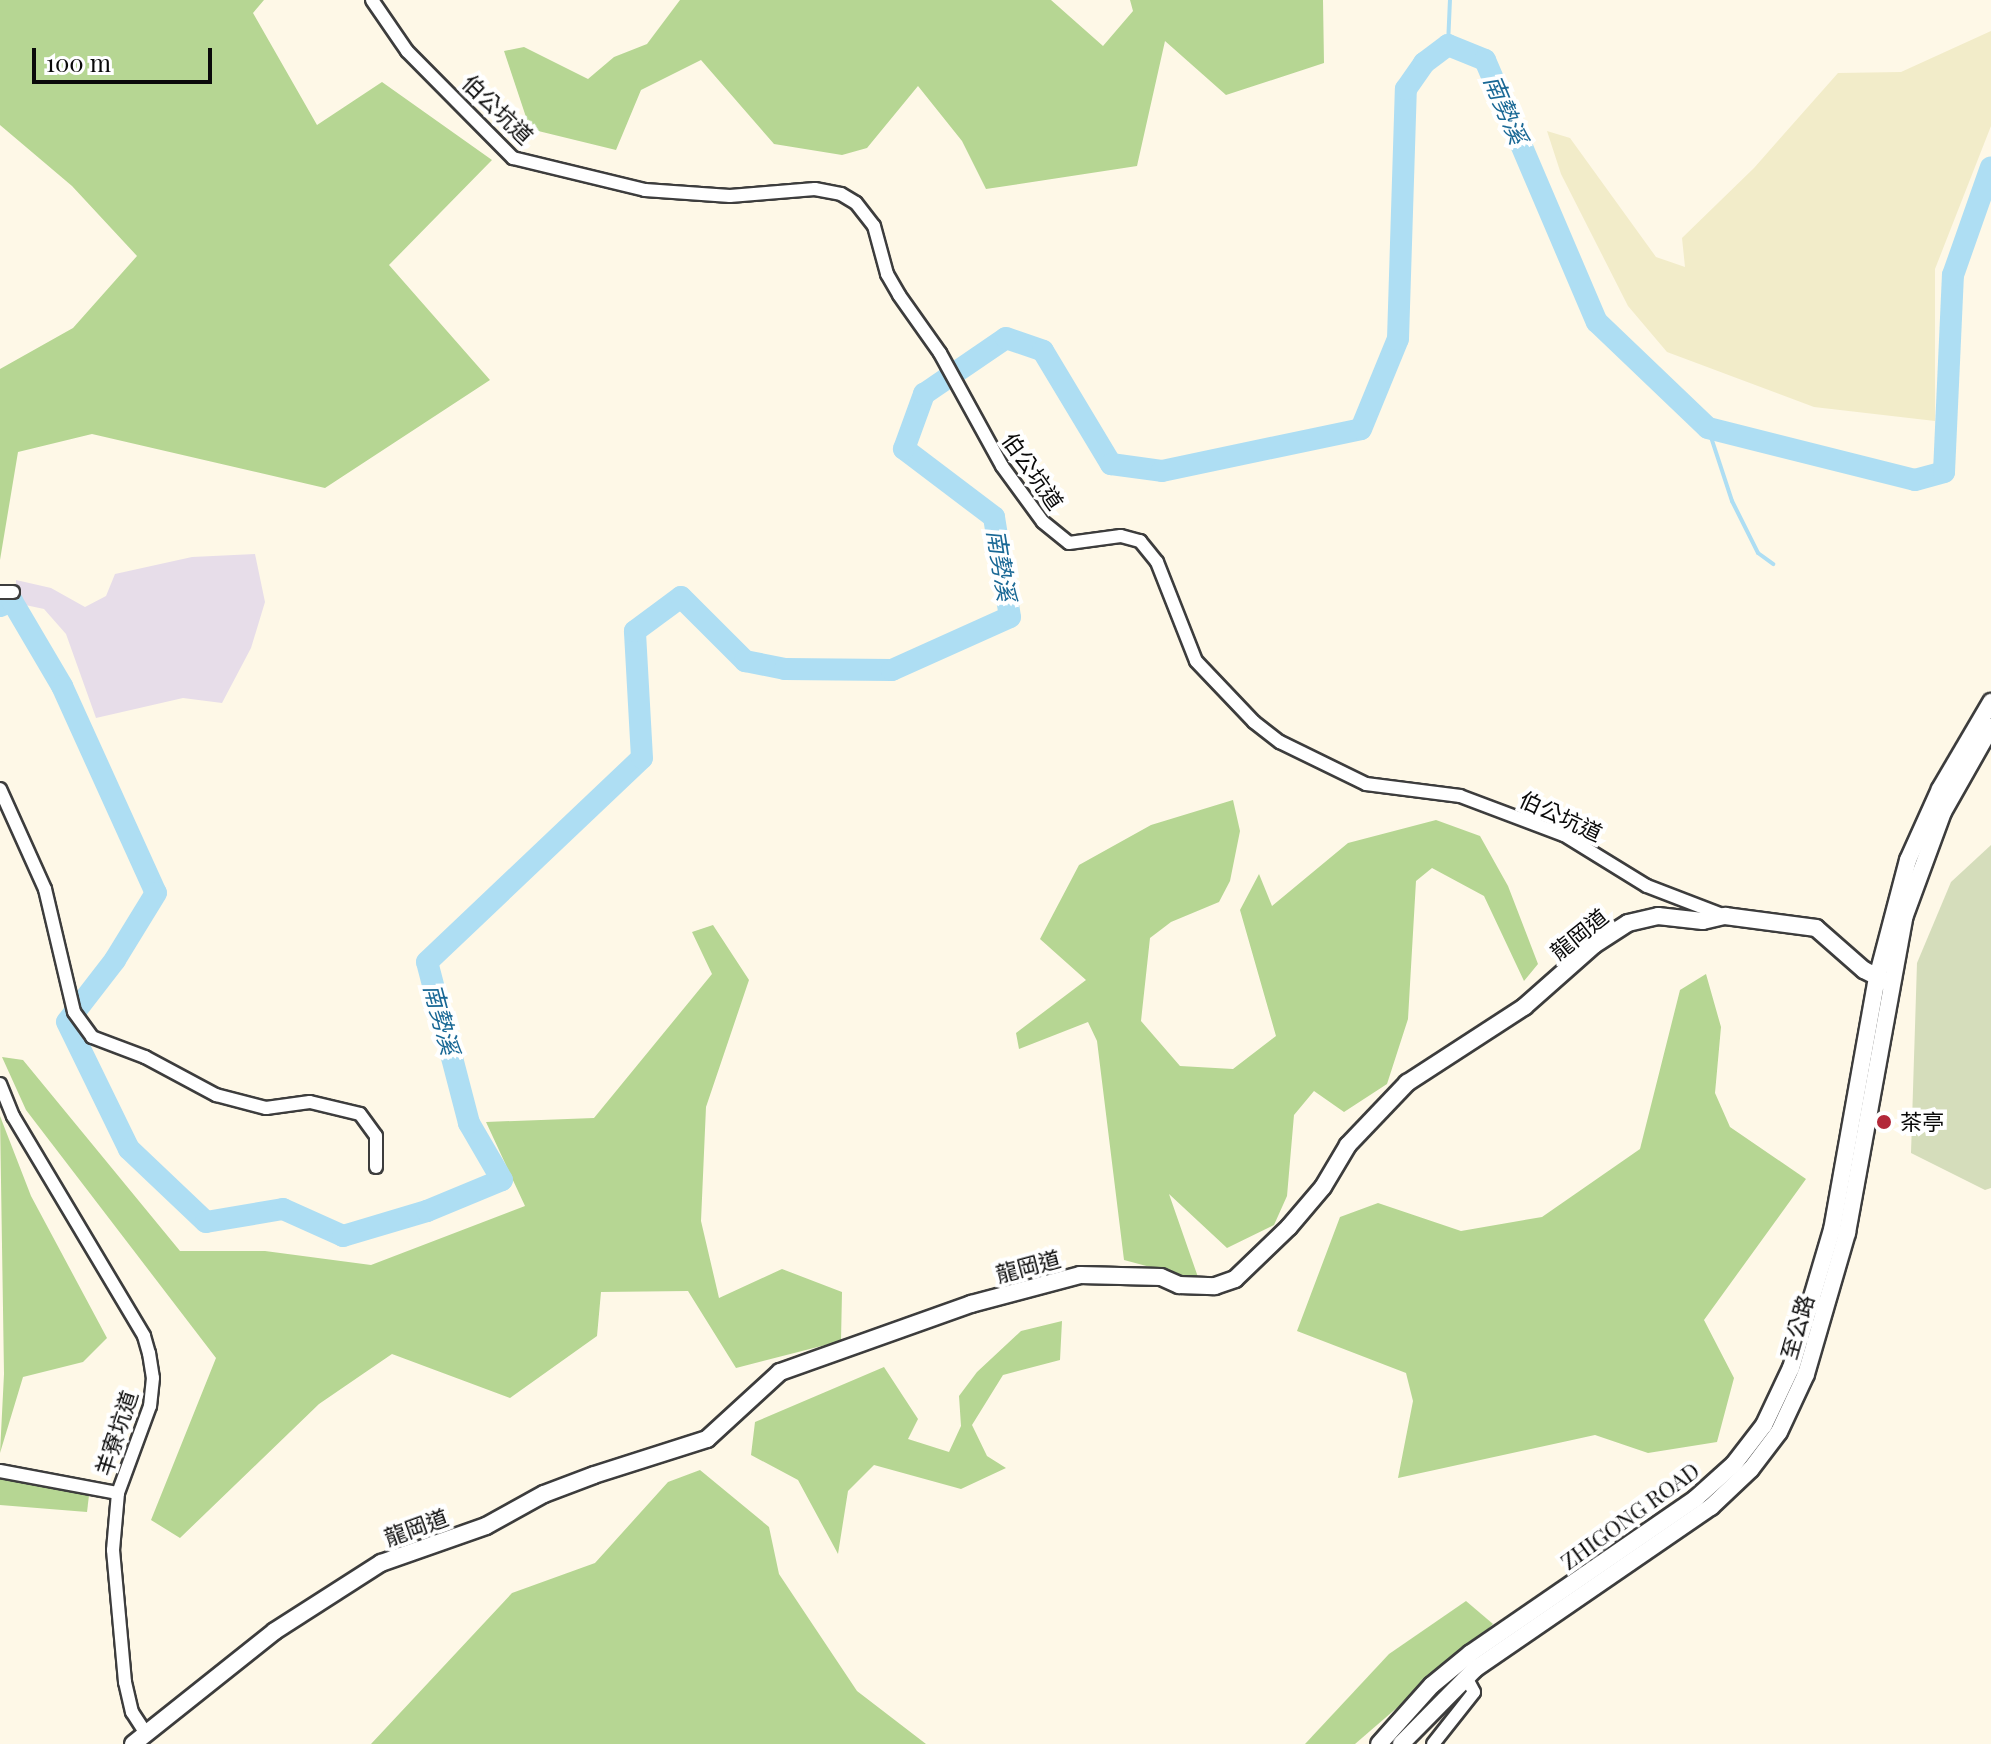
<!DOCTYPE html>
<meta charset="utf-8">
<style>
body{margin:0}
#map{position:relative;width:1991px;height:1744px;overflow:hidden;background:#fef8e7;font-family:"Playfair Display","Noto Sans TC",serif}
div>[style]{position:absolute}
.industrial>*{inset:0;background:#e7dde9}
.farmland>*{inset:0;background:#f2ecc9}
.forest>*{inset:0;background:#b6d693}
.cemetery>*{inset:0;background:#d5ddbb}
.stream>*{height:4px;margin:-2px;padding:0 2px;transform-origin:2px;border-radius:2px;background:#aedef3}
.river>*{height:22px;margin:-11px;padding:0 11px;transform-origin:11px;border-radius:11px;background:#aedef3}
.roads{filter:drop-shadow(2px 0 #3d3d3d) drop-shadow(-2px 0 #3d3d3d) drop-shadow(0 2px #3d3d3d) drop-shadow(0 -2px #3d3d3d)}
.minor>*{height:12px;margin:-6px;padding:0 6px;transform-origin:6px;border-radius:6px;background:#fff}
.tertiary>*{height:16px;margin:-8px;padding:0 8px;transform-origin:8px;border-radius:8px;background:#fff}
.dots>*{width:22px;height:22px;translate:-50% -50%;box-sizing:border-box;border:4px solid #fff;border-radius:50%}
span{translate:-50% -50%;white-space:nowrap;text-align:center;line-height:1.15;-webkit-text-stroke:8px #fff;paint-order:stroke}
.street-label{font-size:22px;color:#0a0a0a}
.poi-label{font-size:22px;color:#0a0a0a}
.left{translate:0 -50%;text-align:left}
.water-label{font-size:24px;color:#196895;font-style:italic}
.scale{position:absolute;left:32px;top:48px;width:180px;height:36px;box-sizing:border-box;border:4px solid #0a0a0a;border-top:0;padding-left:10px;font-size:24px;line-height:28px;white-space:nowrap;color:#0a0a0a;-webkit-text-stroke:6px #fff;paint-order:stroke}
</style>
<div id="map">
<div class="industrial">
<div style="clip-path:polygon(255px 554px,265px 602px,251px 648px,222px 703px,183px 698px,96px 718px,66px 634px,44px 609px,16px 603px,16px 580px,51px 588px,85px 607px,106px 596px,115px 574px,192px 557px)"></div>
</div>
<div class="farmland">
<div style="clip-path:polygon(1991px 31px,1991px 126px,1935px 269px,1935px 421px,1814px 407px,1667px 352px,1628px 306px,1561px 174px,1547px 131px,1570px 138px,1656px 257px,1685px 267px,1682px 238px,1754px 168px,1838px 73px,1901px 72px)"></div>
</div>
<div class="forest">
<div style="clip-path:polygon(0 0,264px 0,253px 13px,317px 125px,382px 82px,492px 160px,389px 265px,490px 380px,325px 488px,92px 434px,18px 452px,0 560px,0 369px,73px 328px,137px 256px,72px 186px,0 125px)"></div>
<div style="clip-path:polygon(680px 0,1051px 0,1103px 46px,1133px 11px,1130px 0,1323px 0,1324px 63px,1226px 95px,1165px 41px,1137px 166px,986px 189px,962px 141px,918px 86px,867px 148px,842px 155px,774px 144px,701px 60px,641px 90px,616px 150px,530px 129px,504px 51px,524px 47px,588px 79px,614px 57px,647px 44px)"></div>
<div style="clip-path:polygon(1233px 800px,1240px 831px,1230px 881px,1219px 902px,1171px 922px,1150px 938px,1141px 1021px,1180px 1066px,1233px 1069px,1276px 1036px,1240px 910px,1259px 874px,1272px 906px,1348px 843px,1436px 820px,1480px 836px,1508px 886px,1538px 964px,1524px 981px,1484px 896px,1432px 868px,1416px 881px,1408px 1019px,1387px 1084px,1344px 1112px,1314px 1091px,1294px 1115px,1287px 1196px,1274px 1225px,1227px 1248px,1169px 1194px,1199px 1280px,1124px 1260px,1097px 1041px,1088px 1022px,1019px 1049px,1016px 1033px,1086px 980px,1040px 939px,1079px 865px,1151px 825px)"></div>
<div style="clip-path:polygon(713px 925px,749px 980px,706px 1107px,701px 1221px,719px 1298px,782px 1269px,842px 1292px,841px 1341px,736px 1368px,688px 1291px,601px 1292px,597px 1336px,510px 1398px,392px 1354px,319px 1404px,180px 1538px,151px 1520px,216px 1358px,26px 1110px,2px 1057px,23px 1060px,180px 1251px,265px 1251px,371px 1265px,525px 1206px,486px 1122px,594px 1118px,712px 974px,692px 932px)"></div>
<div style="clip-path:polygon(1706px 974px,1721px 1027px,1715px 1093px,1730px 1127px,1806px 1179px,1704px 1320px,1734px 1378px,1717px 1442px,1648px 1453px,1595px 1435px,1398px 1478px,1413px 1401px,1406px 1373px,1297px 1331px,1340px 1217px,1378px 1203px,1461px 1231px,1542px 1217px,1640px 1149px,1680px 990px)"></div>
<div style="clip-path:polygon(0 1116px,31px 1196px,107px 1338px,83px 1362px,23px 1377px,0 1453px,4px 1374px)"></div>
<div style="clip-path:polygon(1062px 1321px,1060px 1360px,1003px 1375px,972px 1425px,987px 1456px,1006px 1468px,961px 1489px,874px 1465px,848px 1491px,838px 1554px,798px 1480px,751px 1455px,755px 1422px,884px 1367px,918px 1419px,908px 1439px,949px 1452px,961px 1426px,959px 1396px,977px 1372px,1021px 1331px)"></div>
<div style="clip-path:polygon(0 1468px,90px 1487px,87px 1512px,0 1505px)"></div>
<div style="clip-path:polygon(700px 1470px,769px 1527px,779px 1574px,857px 1691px,926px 1744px,371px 1744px,512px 1593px,595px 1563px,668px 1482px)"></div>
<div style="clip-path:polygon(1466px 1601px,1493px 1624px,1487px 1630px,1355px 1744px,1305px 1744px,1389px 1654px)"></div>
</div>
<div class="cemetery">
<div style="clip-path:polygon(1991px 845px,1991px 1188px,1985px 1190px,1911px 1153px,1917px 963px,1951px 882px)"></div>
</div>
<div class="stream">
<div style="left:1448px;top:45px;width:45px;rotate:-87.5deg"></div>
<div style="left:1708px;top:428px;width:77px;rotate:71.8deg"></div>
<div style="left:1732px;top:501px;width:58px;rotate:63.4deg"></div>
<div style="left:1758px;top:553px;width:19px;rotate:36deg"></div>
</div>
<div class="river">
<div style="left:0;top:606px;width:13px;rotate:-23deg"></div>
<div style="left:12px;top:601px;width:99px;rotate:59.5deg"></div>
<div style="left:62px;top:686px;width:227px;rotate:65.6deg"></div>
<div style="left:156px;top:893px;width:79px;rotate:121.5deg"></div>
<div style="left:115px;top:960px;width:78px;rotate:127.7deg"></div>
<div style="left:67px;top:1022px;width:141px;rotate:64deg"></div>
<div style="left:129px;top:1149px;width:106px;rotate:43.5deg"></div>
<div style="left:206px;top:1222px;width:78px;rotate:-9.6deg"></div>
<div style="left:283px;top:1209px;width:66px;rotate:24.2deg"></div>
<div style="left:343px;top:1236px;width:88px;rotate:-16.6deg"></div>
<div style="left:427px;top:1211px;width:81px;rotate:-22.5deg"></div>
<div style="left:502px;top:1180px;width:66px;rotate:-120.1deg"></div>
<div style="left:469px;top:1123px;width:166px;rotate:-104.6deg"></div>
<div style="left:427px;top:962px;width:296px;rotate:-43.5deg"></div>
<div style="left:642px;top:758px;width:127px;rotate:-93.2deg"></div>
<div style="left:635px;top:631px;width:57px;rotate:-36.5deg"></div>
<div style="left:681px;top:597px;width:91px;rotate:45deg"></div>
<div style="left:745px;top:661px;width:41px;rotate:11.3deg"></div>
<div style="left:785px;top:669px;width:107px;rotate:0.5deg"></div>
<div style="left:892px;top:670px;width:129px;rotate:-24.2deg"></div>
<div style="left:1010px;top:617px;width:101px;rotate:-99.1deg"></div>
<div style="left:994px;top:517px;width:113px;rotate:-142.9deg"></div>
<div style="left:904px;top:449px;width:59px;rotate:-70deg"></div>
<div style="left:924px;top:394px;width:99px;rotate:-34.3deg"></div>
<div style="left:1006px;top:338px;width:39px;rotate:19deg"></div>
<div style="left:1043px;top:351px;width:132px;rotate:59deg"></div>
<div style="left:1111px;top:464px;width:51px;rotate:7.8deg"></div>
<div style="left:1162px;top:471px;width:203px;rotate:-11.9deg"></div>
<div style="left:1361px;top:429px;width:97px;rotate:-67.7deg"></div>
<div style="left:1398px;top:339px;width:250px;rotate:-88.2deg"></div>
<div style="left:1406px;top:89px;width:32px;rotate:-55deg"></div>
<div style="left:1424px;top:63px;width:30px;rotate:-37deg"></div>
<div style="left:1448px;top:45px;width:40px;rotate:22deg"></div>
<div style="left:1485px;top:60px;width:285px;rotate:66.9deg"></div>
<div style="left:1597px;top:322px;width:153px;rotate:43.7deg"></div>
<div style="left:1708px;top:428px;width:213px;rotate:14.1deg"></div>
<div style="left:1915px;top:480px;width:30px;rotate:-15deg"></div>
<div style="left:1944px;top:472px;width:197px;rotate:-87.4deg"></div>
<div style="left:1953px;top:275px;width:114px;rotate:-70.6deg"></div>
</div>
<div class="roads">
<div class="minor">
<div style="left:372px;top:0;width:62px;rotate:55.5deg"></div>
<div style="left:407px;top:51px;width:151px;rotate:45.3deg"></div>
<div style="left:513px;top:158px;width:136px;rotate:13.6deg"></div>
<div style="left:645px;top:190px;width:85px;rotate:4deg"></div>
<div style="left:730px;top:196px;width:85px;rotate:-4.7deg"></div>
<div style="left:815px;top:189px;width:26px;rotate:11deg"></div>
<div style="left:841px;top:194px;width:17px;rotate:31deg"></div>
<div style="left:856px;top:203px;width:29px;rotate:52deg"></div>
<div style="left:874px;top:226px;width:50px;rotate:74.8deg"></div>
<div style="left:887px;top:274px;width:24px;rotate:60deg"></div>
<div style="left:899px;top:295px;width:71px;rotate:54.7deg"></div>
<div style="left:940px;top:353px;width:129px;rotate:61.2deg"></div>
<div style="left:1002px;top:466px;width:69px;rotate:53.8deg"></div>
<div style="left:1043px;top:522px;width:33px;rotate:39deg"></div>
<div style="left:1069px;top:543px;width:52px;rotate:-7.7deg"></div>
<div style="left:1121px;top:536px;width:20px;rotate:15deg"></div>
<div style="left:1140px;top:541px;width:27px;rotate:51deg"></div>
<div style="left:1157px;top:562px;width:106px;rotate:68.5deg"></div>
<div style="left:1196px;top:661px;width:84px;rotate:46.4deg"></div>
<div style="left:1254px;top:722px;width:33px;rotate:38deg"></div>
<div style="left:1280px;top:742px;width:96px;rotate:26deg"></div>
<div style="left:1366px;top:784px;width:95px;rotate:7.3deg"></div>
<div style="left:1460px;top:796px;width:111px;rotate:20.6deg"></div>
<div style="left:1564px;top:835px;width:97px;rotate:31.6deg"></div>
<div style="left:1647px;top:886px;width:80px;rotate:21.1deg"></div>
<div style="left:0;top:592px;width:13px"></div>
<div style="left:0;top:789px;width:110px;rotate:65.8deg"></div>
<div style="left:45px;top:889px;width:126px;rotate:76.7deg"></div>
<div style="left:74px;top:1012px;width:31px;rotate:54deg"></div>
<div style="left:92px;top:1037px;width:57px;rotate:20.7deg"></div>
<div style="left:145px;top:1057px;width:81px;rotate:28.2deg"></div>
<div style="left:216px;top:1095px;width:52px;rotate:14.6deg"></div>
<div style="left:266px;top:1108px;width:44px;rotate:-7.8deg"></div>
<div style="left:310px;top:1102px;width:51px;rotate:13.5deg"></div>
<div style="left:360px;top:1114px;width:27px;rotate:54deg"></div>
<div style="left:376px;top:1136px;width:31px;rotate:90deg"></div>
<div style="left:0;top:1084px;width:35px;rotate:68deg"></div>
<div style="left:13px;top:1116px;width:256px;rotate:59.2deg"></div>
<div style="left:144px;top:1336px;width:18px;rotate:74deg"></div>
<div style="left:149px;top:1353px;width:25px;rotate:81deg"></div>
<div style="left:153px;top:1378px;width:28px;rotate:96deg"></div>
<div style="left:150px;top:1406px;width:93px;rotate:110.2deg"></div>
<div style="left:118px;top:1493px;width:57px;rotate:95deg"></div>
<div style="left:113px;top:1550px;width:133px;rotate:84.8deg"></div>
<div style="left:125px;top:1682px;width:31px;rotate:77deg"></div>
<div style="left:132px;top:1712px;width:24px;rotate:57deg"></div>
<div style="left:0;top:1471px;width:120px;rotate:10.6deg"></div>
<div style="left:1433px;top:1744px;width:66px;rotate:-51.7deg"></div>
<div style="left:1474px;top:1692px;width:17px;rotate:-118deg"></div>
</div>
<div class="tertiary">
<div style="left:133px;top:1744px;width:181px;rotate:-38.5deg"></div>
<div style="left:275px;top:1631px;width:126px;rotate:-32.7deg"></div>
<div style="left:381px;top:1563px;width:111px;rotate:-19.4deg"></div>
<div style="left:486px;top:1526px;width:66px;rotate:-28.9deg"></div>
<div style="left:544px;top:1494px;width:53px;rotate:-20.8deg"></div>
<div style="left:594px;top:1475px;width:119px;rotate:-17.7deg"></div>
<div style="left:707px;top:1439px;width:99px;rotate:-42.5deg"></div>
<div style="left:780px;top:1372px;width:203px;rotate:-19.6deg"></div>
<div style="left:971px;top:1304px;width:113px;rotate:-14.9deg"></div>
<div style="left:1080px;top:1275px;width:81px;rotate:1.4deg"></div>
<div style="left:1161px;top:1277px;width:20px;rotate:24deg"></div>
<div style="left:1179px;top:1285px;width:36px;rotate:2deg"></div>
<div style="left:1215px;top:1286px;width:21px;rotate:-19deg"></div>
<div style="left:1235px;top:1279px;width:75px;rotate:-43.9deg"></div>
<div style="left:1289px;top:1227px;width:52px;rotate:-49.6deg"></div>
<div style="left:1323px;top:1187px;width:49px;rotate:-59.2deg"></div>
<div style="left:1348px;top:1145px;width:86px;rotate:-46.4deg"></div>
<div style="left:1407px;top:1083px;width:140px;rotate:-33deg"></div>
<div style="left:1524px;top:1007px;width:94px;rotate:-41.5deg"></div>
<div style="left:1594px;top:945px;width:40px;rotate:-32.9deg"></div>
<div style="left:1628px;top:923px;width:31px;rotate:-13deg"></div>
<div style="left:1658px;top:916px;width:45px;rotate:6.3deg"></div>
<div style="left:1703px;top:921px;width:23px;rotate:-13deg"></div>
<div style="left:1725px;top:916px;width:92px;rotate:7.5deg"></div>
<div style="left:1816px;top:928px;width:64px;rotate:41.2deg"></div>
<div style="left:1864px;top:970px;width:29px;rotate:27deg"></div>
<div style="left:1379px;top:1744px;width:79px;rotate:-48.1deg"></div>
<div style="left:1432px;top:1685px;width:50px;rotate:-39.4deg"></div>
<div style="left:1471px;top:1653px;width:272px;rotate:-34.5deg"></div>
<div style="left:1695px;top:1499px;width:52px;rotate:-41.9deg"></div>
<div style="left:1734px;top:1464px;width:49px;rotate:-52.4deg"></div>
<div style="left:1764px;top:1425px;width:63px;rotate:-64.7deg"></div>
<div style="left:1791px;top:1368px;width:144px;rotate:-73.5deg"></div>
<div style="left:1832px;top:1230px;width:256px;rotate:-79.9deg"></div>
<div style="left:1877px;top:978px;width:122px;rotate:-75.3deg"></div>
<div style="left:1908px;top:860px;width:78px;rotate:-65.7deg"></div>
<div style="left:1940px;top:789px;width:101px;rotate:-59.6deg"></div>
<div style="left:1401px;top:1744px;width:105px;rotate:-45.4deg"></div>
<div style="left:1475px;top:1669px;width:286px;rotate:-34.5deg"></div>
<div style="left:1711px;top:1507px;width:55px;rotate:-43.5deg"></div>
<div style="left:1751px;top:1469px;width:46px;rotate:-52.9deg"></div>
<div style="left:1779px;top:1432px;width:64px;rotate:-65deg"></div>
<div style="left:1806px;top:1374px;width:147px;rotate:-73.8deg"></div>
<div style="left:1847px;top:1233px;width:320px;rotate:-79.7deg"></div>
<div style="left:1904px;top:918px;width:113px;rotate:-69.8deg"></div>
<div style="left:1943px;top:812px;width:98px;rotate:-60.5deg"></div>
</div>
</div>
<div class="dots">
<div style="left:1884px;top:1122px;background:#b32839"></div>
</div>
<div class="street-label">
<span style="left:498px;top:109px;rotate:44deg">伯公坑道</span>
<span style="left:1033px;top:471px;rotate:55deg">伯公坑道</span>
<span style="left:1561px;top:816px;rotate:25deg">伯公坑道</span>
<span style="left:1579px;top:934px;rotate:-39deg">龍岡道</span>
<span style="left:1028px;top:1266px;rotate:-15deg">龍岡道</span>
<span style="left:1797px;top:1327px;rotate:-74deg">至公路</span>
<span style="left:116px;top:1433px;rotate:-72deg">羊寮坑道</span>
<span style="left:1630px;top:1516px;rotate:-36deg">ZHIGONG ROAD</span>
<span style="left:416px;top:1527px;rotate:-20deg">龍岡道</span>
</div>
<div class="poi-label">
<span class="left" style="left:1900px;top:1122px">茶亭</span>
</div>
<div class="water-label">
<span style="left:1506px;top:109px;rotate:67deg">南勢溪</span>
<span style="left:1002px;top:565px;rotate:81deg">南勢溪</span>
<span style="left:442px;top:1019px;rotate:75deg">南勢溪</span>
</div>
<div class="scale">100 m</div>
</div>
